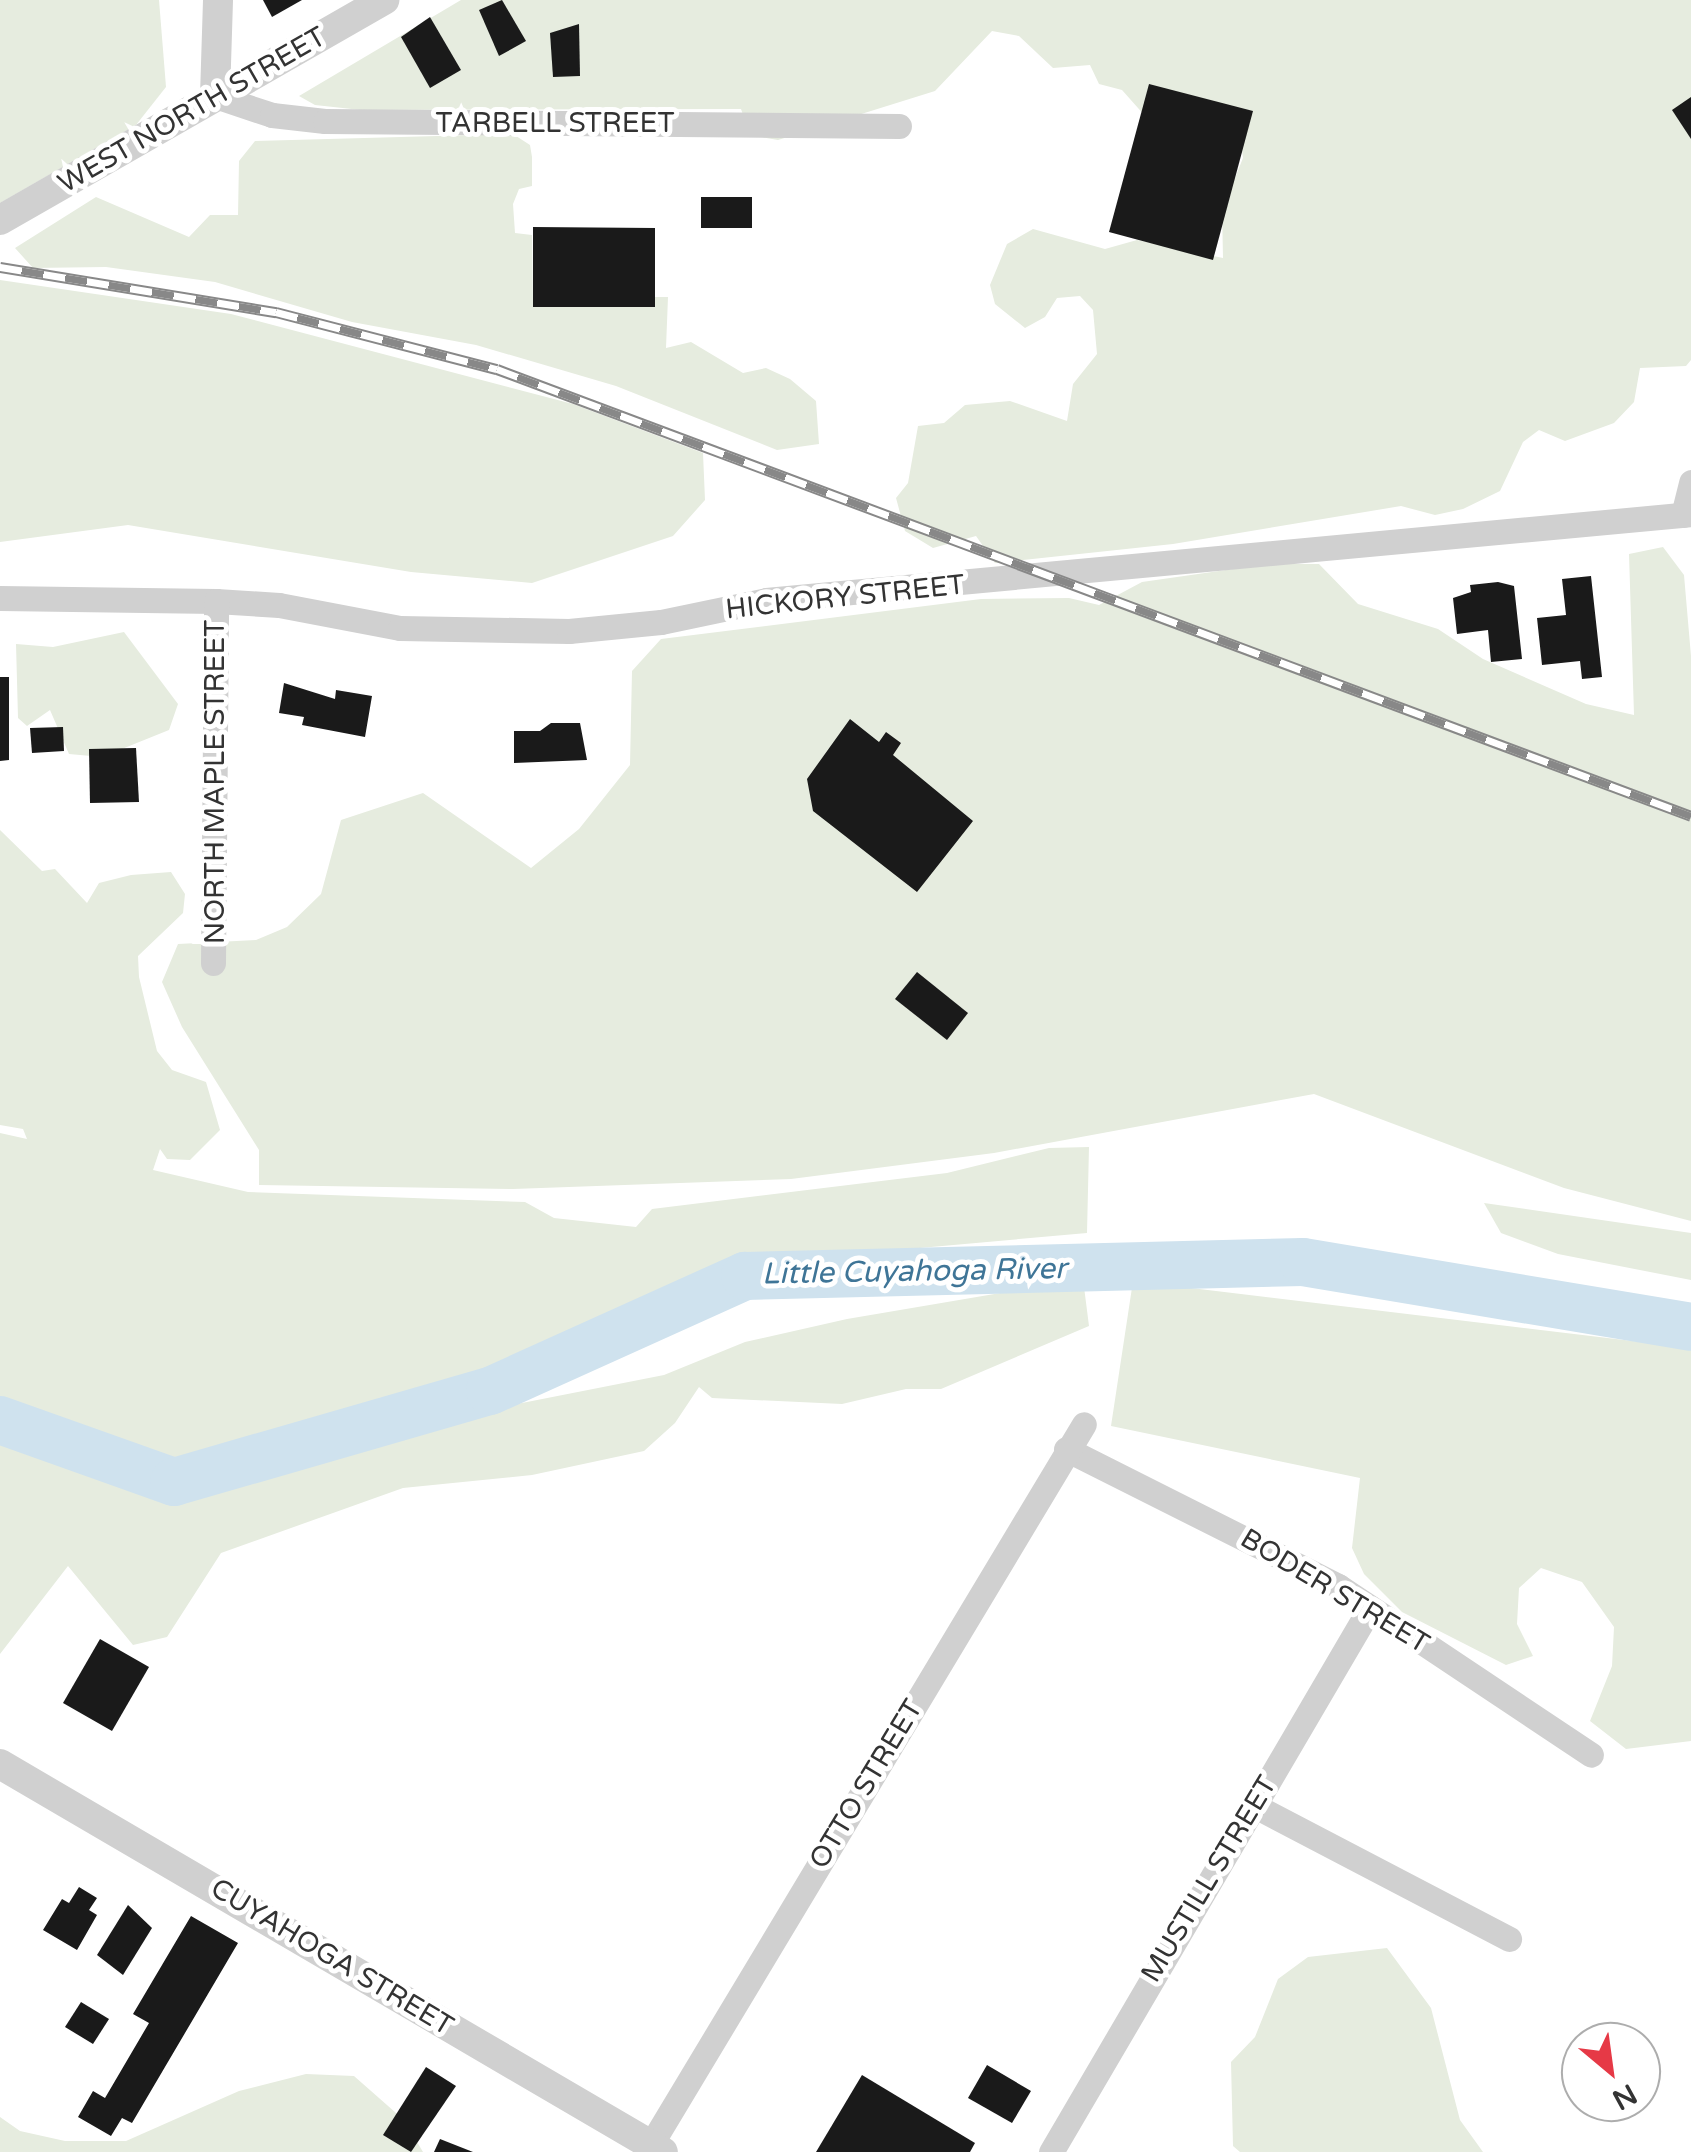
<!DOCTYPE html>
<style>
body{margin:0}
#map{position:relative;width:1691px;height:2152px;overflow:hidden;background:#fff;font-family:"Varela Round",sans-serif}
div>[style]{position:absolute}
.green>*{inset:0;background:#e6ecdf}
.river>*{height:48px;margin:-24px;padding:0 24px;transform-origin:24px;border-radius:24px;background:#cfe2ee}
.building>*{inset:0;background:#1a1a1a}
.minor>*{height:25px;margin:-12.5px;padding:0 12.5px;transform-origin:12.5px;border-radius:12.5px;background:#d0d0d0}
.tertiary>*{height:30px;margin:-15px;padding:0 15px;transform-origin:15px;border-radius:15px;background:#d0d0d0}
.rail>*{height:11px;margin-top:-5.5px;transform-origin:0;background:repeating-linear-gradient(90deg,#fff 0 22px,#888 0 44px);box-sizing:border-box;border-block:2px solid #888}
span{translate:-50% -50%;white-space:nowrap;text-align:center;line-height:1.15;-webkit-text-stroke:10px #fff;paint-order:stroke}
.street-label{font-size:28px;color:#333}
.water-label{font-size:30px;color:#3f7597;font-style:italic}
.north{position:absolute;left:1561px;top:2022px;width:100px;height:100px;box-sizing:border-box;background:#fff;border:2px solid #adadad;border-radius:50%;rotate:151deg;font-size:28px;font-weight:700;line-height:40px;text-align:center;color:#333}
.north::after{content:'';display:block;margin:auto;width:35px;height:45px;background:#e63946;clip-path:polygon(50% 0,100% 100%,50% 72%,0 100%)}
</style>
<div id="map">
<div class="green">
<div style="clip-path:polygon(0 0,159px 0,166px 87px,136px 125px,0 203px)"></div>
<div style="clip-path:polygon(461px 0,1691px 0,1691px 360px,1686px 366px,1640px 368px,1634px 402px,1614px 423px,1565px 441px,1539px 430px,1523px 442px,1500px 491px,1463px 509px,1435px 515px,1401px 506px,1173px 544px,995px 563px,976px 536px,933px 548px,905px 531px,896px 498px,908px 483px,918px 426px,944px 423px,965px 405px,1010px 401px,1067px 421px,1073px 384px,1097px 354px,1093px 310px,1080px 296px,1057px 298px,1045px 317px,1025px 328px,995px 304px,990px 285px,1007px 244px,1033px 229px,1105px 249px,1137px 240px,1223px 258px,1222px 210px,1243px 158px,1239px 127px,1146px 117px,1122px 90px,1099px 84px,1090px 65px,1053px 68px,1019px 36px,992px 31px,935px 91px,778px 140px,750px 135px,741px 109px,361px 110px,315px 105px,299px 96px)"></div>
<div style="clip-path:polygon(513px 134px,530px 145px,532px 157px,532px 186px,519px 189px,513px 204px,515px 233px,532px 235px,533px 307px,654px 307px,655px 297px,668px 297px,666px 348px,691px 342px,743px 373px,766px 368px,790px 379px,816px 401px,819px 444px,777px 450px,616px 386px,476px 345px,352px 322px,215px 282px,106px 267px,33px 268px,15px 248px,96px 197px,189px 237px,210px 215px,238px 215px,239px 161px,255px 141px)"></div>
<div style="clip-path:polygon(0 280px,231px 314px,573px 404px,703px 453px,705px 500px,673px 536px,532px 583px,411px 572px,128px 525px,0 542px)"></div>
<div style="clip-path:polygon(1663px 547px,1684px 575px,1691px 656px,1691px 1221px,1564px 1188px,1314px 1094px,994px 1153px,791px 1179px,513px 1189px,259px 1185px,259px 1150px,182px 1027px,162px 982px,178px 944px,256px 940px,287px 927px,321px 894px,341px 820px,423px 793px,531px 868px,579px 829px,630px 765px,632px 671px,661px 639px,981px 599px,1069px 598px,1099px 605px,1142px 582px,1268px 564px,1319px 564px,1358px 604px,1438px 629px,1483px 659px,1586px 704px,1634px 715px,1629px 554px)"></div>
<div style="clip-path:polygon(124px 632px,178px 704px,169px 730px,102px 757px,69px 754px,50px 710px,27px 726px,18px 718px,16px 644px,53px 647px)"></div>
<div style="clip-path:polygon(0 830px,42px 871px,55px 869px,87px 903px,99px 883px,131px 875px,171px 872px,185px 894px,183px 913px,138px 956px,139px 977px,157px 1051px,172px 1070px,206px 1082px,220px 1130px,190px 1160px,167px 1159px,160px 1149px,153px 1170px,248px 1192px,525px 1202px,554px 1218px,636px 1227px,652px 1209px,947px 1173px,1049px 1148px,1089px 1147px,1087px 1233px,875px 1252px,754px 1272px,766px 1275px,745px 1276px,490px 1391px,408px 1415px,379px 1397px,415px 1424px,664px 1375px,745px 1342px,847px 1319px,1083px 1279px,1089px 1326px,941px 1389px,906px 1389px,842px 1404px,712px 1398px,699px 1387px,675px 1423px,644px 1451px,532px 1475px,403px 1488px,221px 1553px,167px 1637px,133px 1645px,68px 1566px,0 1654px,0 1133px,27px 1139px,23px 1129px,0 1125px)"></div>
<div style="clip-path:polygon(1484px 1203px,1691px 1233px,1691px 1280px,1558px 1254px,1501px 1233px)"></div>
<div style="clip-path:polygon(1133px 1281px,1691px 1348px,1691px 1741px,1626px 1749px,1590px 1721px,1612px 1666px,1614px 1627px,1582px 1582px,1541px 1568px,1519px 1588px,1517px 1624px,1533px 1656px,1506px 1665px,1402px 1612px,1364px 1574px,1352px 1548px,1360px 1478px,1111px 1426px)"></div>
<div style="clip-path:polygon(1387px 1948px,1431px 2008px,1460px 2120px,1483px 2152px,1240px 2152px,1233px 2146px,1231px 2062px,1255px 2037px,1278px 1979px,1308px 1957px)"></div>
<div style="clip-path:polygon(306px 2074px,354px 2076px,404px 2120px,423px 2152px,0 2152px,0 2117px,20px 2131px,65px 2141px,126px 2141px,239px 2091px)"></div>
</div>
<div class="river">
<div style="left:0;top:1420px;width:185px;rotate:19.6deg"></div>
<div style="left:174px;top:1482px;width:329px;rotate:-16.1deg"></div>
<div style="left:490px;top:1391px;width:280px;rotate:-24.3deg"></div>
<div style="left:745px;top:1276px;width:558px;rotate:-1.44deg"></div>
<div style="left:1303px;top:1262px;width:393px;rotate:9.5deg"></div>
</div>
<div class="building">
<div style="clip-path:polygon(263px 0,302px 0,272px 17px)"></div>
<div style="clip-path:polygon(502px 0,526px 41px,499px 56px,479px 10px)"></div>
<div style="clip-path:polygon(430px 17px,461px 70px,430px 88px,401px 37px)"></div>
<div style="clip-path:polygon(579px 24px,580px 76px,553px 77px,550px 33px)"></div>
<div style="clip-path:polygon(1149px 84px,1253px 111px,1213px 260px,1109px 232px)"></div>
<div style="clip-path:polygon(1691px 97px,1691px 139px,1672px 110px)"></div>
<div style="clip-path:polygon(701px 197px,752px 197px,752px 228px,701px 228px)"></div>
<div style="clip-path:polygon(533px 227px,655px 228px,655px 307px,533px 307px)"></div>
<div style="clip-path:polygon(1591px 576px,1602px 677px,1582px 679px,1580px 661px,1542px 665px,1537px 618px,1566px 615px,1562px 579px)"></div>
<div style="clip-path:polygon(1498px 582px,1514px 586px,1522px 659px,1491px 662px,1488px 630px,1457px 634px,1453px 598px,1471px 592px,1470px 585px)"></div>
<div style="clip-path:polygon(0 677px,9px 677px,9px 760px,0 761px)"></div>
<div style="clip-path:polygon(284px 683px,335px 699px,336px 690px,372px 696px,365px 737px,302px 725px,304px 717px,279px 713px)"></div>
<div style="clip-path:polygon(850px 719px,879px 742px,886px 732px,901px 743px,893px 755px,973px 821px,917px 892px,813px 811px,807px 779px)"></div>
<div style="clip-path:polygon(551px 723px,580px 723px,587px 760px,514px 763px,514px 731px,540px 731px)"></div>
<div style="clip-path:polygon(63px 727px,64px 751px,32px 753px,30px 728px)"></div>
<div style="clip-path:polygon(136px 748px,139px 802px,90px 803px,89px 749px)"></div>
<div style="clip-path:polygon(917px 972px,968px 1013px,947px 1040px,895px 999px)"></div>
<div style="clip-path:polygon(100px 1639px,149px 1667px,112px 1731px,63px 1703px)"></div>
<div style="clip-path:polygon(79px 1887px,97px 1898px,89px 1910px,97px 1915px,77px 1950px,43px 1930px,62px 1899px,69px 1903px)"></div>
<div style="clip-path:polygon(128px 1905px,152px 1928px,123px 1975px,97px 1955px)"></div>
<div style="clip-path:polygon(191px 1916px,238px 1943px,132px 2123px,122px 2118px,111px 2136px,78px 2117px,93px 2091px,105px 2098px,149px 2023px,133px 2014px)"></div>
<div style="clip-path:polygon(81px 2002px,109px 2019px,93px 2044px,65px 2027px)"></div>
<div style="clip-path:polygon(987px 2065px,1031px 2091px,1012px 2123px,968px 2098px)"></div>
<div style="clip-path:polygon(426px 2067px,456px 2086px,411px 2152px,383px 2135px)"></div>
<div style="clip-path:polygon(862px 2075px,975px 2143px,970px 2152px,816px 2152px)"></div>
<div style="clip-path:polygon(440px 2139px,473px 2152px,434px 2152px)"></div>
</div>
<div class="minor">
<div style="left:215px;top:96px;width:60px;rotate:18.4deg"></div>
<div style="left:272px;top:115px;width:53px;rotate:6.5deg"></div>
<div style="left:325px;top:121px;width:574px;rotate:0.5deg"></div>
<div style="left:1683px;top:515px;width:34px;rotate:-76deg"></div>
<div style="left:0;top:598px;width:216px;rotate:0.8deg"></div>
<div style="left:216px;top:601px;width:63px;rotate:3.6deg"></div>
<div style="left:279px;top:605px;width:123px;rotate:10.8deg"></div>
<div style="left:400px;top:628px;width:169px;rotate:1deg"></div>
<div style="left:569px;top:631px;width:92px;rotate:-5.6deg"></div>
<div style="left:661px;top:622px;width:107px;rotate:-11.8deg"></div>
<div style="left:766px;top:600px;width:929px;rotate:-5.31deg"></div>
<div style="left:213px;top:963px;width:362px;rotate:-89.5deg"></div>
<div style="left:1066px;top:1449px;width:305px;rotate:26.7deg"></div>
<div style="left:1338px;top:1586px;width:304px;rotate:33.7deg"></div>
<div style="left:1253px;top:1805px;width:289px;rotate:27.6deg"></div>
<div style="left:653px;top:2152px;width:7px;rotate:-117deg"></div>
<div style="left:650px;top:2146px;width:842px;rotate:-58.99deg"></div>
<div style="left:1051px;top:2152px;width:631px;rotate:-59.61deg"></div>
</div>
<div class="tertiary">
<div style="left:215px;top:96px;width:96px;rotate:-88.2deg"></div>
<div style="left:0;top:220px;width:443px;rotate:-29.8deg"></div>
<div style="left:0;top:1764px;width:768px;rotate:30.34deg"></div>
</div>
<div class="rail">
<div style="left:0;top:267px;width:280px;rotate:9.3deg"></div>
<div style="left:276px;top:312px;width:228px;rotate:14.5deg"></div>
<div style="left:497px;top:369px;width:1275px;rotate:20.52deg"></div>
</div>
<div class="street-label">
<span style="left:192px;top:110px;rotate:-30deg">WEST NORTH STREET</span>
<span style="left:555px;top:123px">TARBELL STREET</span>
<span style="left:845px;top:597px;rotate:-6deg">HICKORY STREET</span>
<span style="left:215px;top:782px;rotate:-90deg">NORTH MAPLE STREET</span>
<span style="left:1335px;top:1591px;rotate:31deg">BODER STREET</span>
<span style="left:866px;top:1784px;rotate:-59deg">OTTO STREET</span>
<span style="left:1209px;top:1879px;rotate:-59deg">MUSTILL STREET</span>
<span style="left:332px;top:1957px;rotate:31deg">CUYAHOGA STREET</span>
</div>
<div class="water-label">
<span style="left:914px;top:1272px;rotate:-1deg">Little Cuyahoga River</span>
</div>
<div class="north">N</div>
</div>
